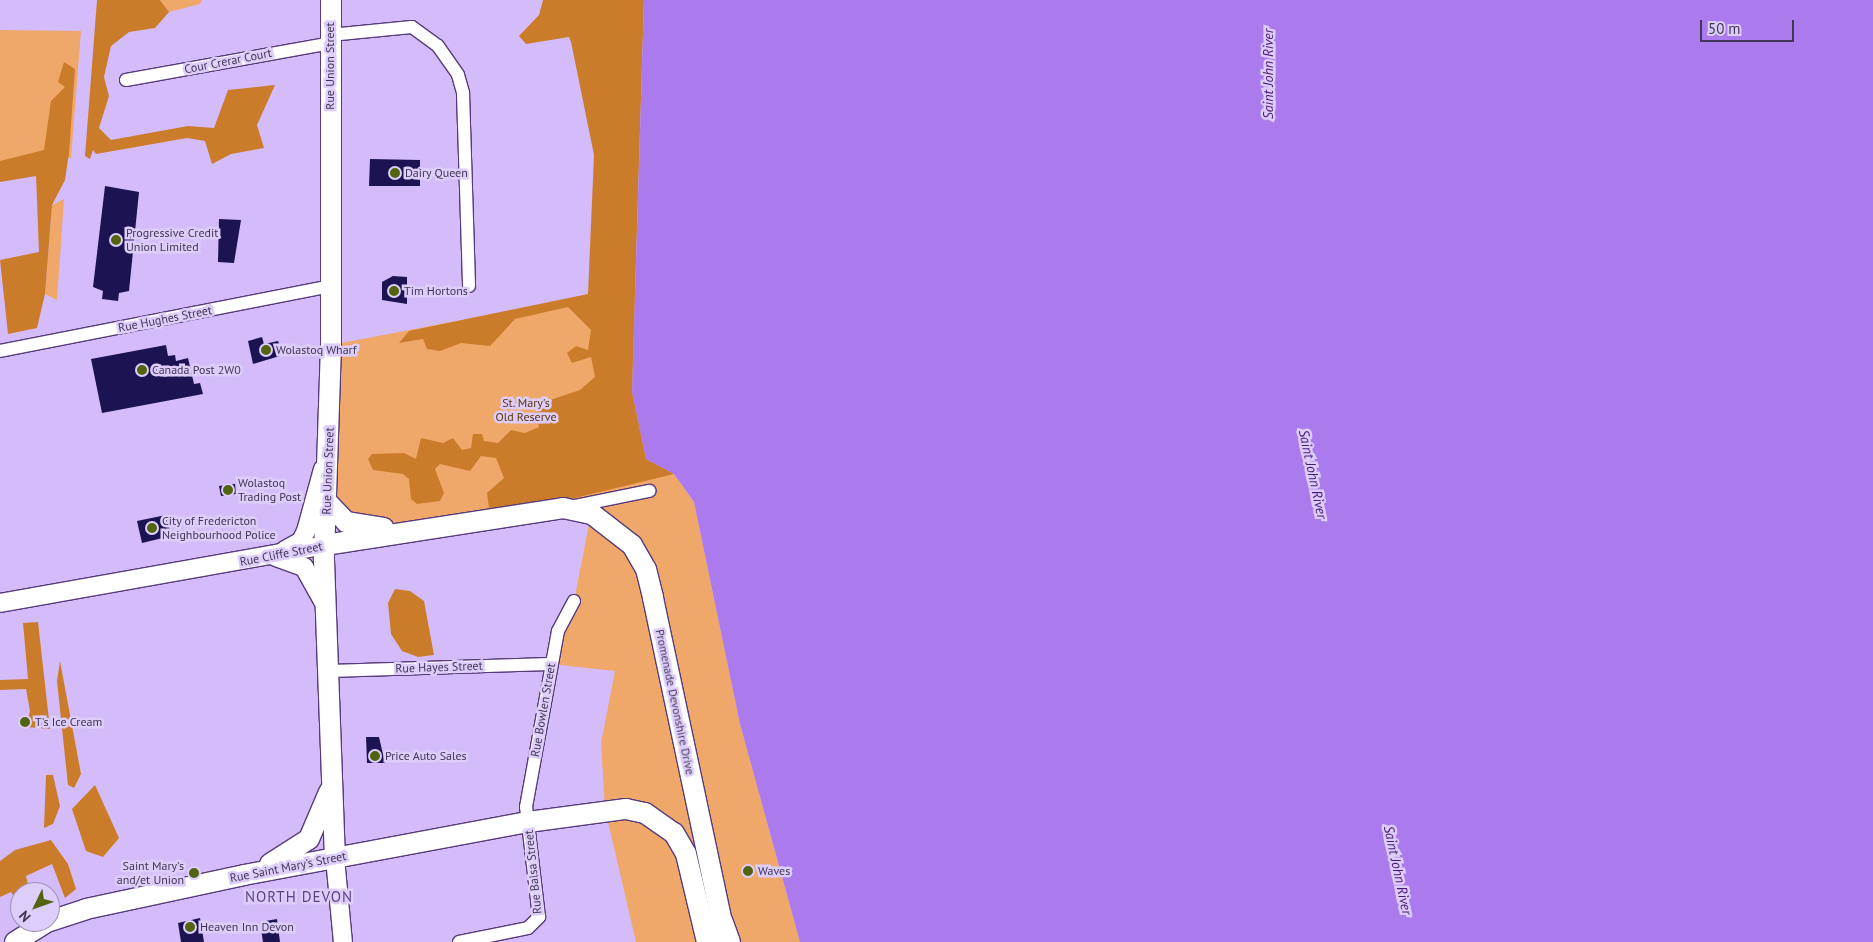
<!DOCTYPE html>
<style>
body{margin:0}
#map{position:relative;width:1873px;height:942px;overflow:hidden;background:#d3bcf9;font-family:"PT Sans",sans-serif}
div>[style]{position:absolute}
.green>*{inset:0;background:#efa869}
.forest>*{inset:0;background:#cb7c2b}
.water>*{inset:0;background:#ab7bed}
.building>*{inset:0;background:#1c1352}
.roads{filter:drop-shadow(1px 0 #573b7c) drop-shadow(-1px 0 #573b7c) drop-shadow(0 1px #573b7c) drop-shadow(0 -1px #573b7c)}
.street>*{height:12px;margin:-6px;padding:0 6px;transform-origin:6px;border-radius:6px;background:#fff}
.secondary>*{height:18px;margin:-9px;padding:0 9px;transform-origin:9px;border-radius:9px;background:#fff}
.primary>*{height:20px;margin:-10px;padding:0 10px;transform-origin:10px;border-radius:10px;background:#fff}
.highway>*{height:24px;margin:-12px;padding:0 12px;transform-origin:12px;border-radius:12px;background:#fff}
.dots>*{width:14px;height:14px;translate:-50% -50%;box-sizing:border-box;border:2px solid #ddcdfb;border-radius:50%}
span{translate:-50% -50%;white-space:nowrap;text-align:center;line-height:1.15;-webkit-text-stroke:5px #ddcdfb;paint-order:stroke}
.street-label{font-size:12px;color:#423655}
.poi-label{font-size:12px;color:#423655}
.left{translate:0 -50%;text-align:left}
.right{translate:-100% -50%;text-align:right}
.park-label{font-size:12px;color:#5d3408}
.water-label{font-size:14px;color:#4b177d;font-style:italic}
.quarter-label{font-size:15px;color:#5d4183;letter-spacing:1px}
.north{position:absolute;left:10px;top:882px;width:50px;height:50px;box-sizing:border-box;background:#ddcdfb;border:1px solid #9f91b9;border-radius:50%;rotate:228deg;font-size:14px;font-weight:700;line-height:20px;text-align:center;color:#423655}
.north::after{content:'';display:block;margin:auto;width:18px;height:22px;background:#52640d;clip-path:polygon(50% 0,100% 100%,50% 72%,0 100%)}
.scale{position:absolute;left:1700px;top:20px;width:94px;height:22px;box-sizing:border-box;border:2px solid #423655;border-top:0;padding-left:6px;font-size:15px;line-height:18px;white-space:nowrap;color:#423655;-webkit-text-stroke:4px #ddcdfb;paint-order:stroke}
</style>
<div id="map">
<div class="green">
<div style="clip-path:polygon(133px 0,202px 0,200px 4px,169px 12px,160px 0)"></div>
<div style="clip-path:polygon(0 30px,81px 31px,71px 158px,39px 159px,0 170px)"></div>
<div style="clip-path:polygon(64px 199px,57px 300px,45px 294px,52px 205px)"></div>
<div style="clip-path:polygon(635px 287px,674px 474px,694px 502px,740px 724px,800px 942px,636px 942px,605px 809px,601px 743px,615px 671px,551px 664px,574px 601px,591px 514px,416px 530px,364px 527px,326px 501px,331px 345px)"></div>
</div>
<div class="forest">
<div style="clip-path:polygon(97px 0,160px 0,169px 12px,155px 28px,129px 32px,111px 46px,104px 77px,109px 96px,99px 128px,111px 140px,188px 126px,214px 128px,228px 90px,275px 85px,257px 125px,264px 148px,231px 154px,212px 164px,205px 141px,187px 138px,96px 154px,93px 150px,90px 159px,85px 156px)"></div>
<div style="clip-path:polygon(543px 0,644px 0,632px 392px,646px 459px,674px 474px,571px 499px,489px 508px,487px 493px,504px 478px,496px 458px,481px 456px,470px 471px,440px 464px,435px 469px,444px 493px,440px 501px,417px 504px,411px 499px,409px 479px,403px 474px,373px 470px,368px 459px,372px 454px,404px 453px,416px 459px,421px 438px,443px 443px,453px 438px,462px 450px,471px 448px,473px 434px,482px 434px,484px 441px,498px 443px,511px 430px,525px 433px,539px 427px,536px 415px,541px 403px,580px 390px,595px 377px,591px 357px,572px 363px,567px 353px,576px 346px,588px 350px,591px 330px,568px 307px,515px 319px,490px 346px,461px 343px,440px 351px,427px 349px,423px 339px,399px 343px,409px 331px,588px 294px,594px 155px,571px 42px,569px 37px,526px 44px,519px 36px,539px 15px)"></div>
<div style="clip-path:polygon(64px 62px,75px 69px,69px 153px,65px 180px,52px 205px,45px 294px,37px 328px,8px 334px,0 260px,39px 252px,36px 176px,0 182px,0 161px,44px 150px,51px 101px,65px 87px,58px 82px)"></div>
<div style="clip-path:polygon(395px 589px,410px 591px,424px 601px,434px 655px,418px 657px,402px 651px,391px 634px,388px 603px)"></div>
<div style="clip-path:polygon(38px 622px,50px 729px,26px 727px,30px 711px,26px 689px,0 690px,0 680px,28px 679px,23px 623px)"></div>
<div style="clip-path:polygon(60px 661px,81px 774px,74px 788px,68px 785px,57px 681px)"></div>
<div style="clip-path:polygon(46px 775px,53px 775px,60px 806px,53px 824px,44px 828px)"></div>
<div style="clip-path:polygon(95px 785px,119px 838px,103px 857px,86px 851px,72px 809px)"></div>
<div style="clip-path:polygon(51px 840px,68px 864px,76px 889px,65px 898px,52px 864px,26px 876px,30px 892px,20px 892px,20px 906px,11px 892px,0 897px,0 861px,15px 850px)"></div>
</div>
<div class="water">
<div style="clip-path:polygon(644px 0,1873px 0,1873px 942px,800px 942px,740px 724px,694px 502px,674px 474px,646px 459px,632px 392px)"></div>
</div>
<div class="building">
<div style="clip-path:polygon(370px 159px,420px 160px,420px 186px,369px 186px)"></div>
<div style="clip-path:polygon(105px 186px,139px 192px,129px 291px,119px 293px,118px 301px,102px 299px,103px 291px,93px 287px)"></div>
<div style="clip-path:polygon(219px 219px,241px 220px,234px 263px,218px 262px)"></div>
<div style="clip-path:polygon(393px 276px,407px 277px,407px 304px,382px 300px,382px 282px)"></div>
<div style="clip-path:polygon(262px 337px,264px 344px,278px 341px,283px 355px,253px 364px,248px 341px)"></div>
<div style="clip-path:polygon(166px 345px,168px 356px,175px 355px,176px 361px,188px 358px,194px 384px,200px 383px,203px 394px,102px 413px,91px 359px)"></div>
<div style="clip-path:polygon(235px 484px,236px 494px,221px 496px,219px 486px)"></div>
<div style="clip-path:polygon(166px 515px,171px 536px,142px 543px,137px 521px)"></div>
<div style="clip-path:polygon(366px 737px,379px 737px,385px 763px,367px 763px)"></div>
<div style="clip-path:polygon(200px 918px,204px 942px,181px 942px,178px 923px)"></div>
<div style="clip-path:polygon(277px 919px,280px 942px,263px 942px,260px 922px)"></div>
</div>
<div class="roads">
<div class="street">
<div style="left:330px;top:35px;width:82px;rotate:-5.6deg"></div>
<div style="left:412px;top:27px;width:32px;rotate:36deg"></div>
<div style="left:438px;top:46px;width:35px;rotate:55deg"></div>
<div style="left:458px;top:75px;width:19px;rotate:74deg"></div>
<div style="left:463px;top:93px;width:193px;rotate:88.2deg"></div>
<div style="left:126px;top:80px;width:208px;rotate:-10.2deg"></div>
<div style="left:0;top:351px;width:336px;rotate:-11.1deg"></div>
<div style="left:575px;top:506px;width:76px;rotate:-11.5deg"></div>
<div style="left:328px;top:671px;width:223px;rotate:-1.8deg"></div>
<div style="left:459px;top:942px;width:70px;rotate:-11.5deg"></div>
<div style="left:528px;top:928px;width:16px;rotate:-45deg"></div>
<div style="left:539px;top:917px;width:111px;rotate:-96.7deg"></div>
<div style="left:526px;top:807px;width:179px;rotate:-79.7deg"></div>
<div style="left:558px;top:631px;width:34px;rotate:-62deg"></div>
</div>
<div class="secondary">
<div style="left:285px;top:550px;width:18px;rotate:-29deg"></div>
<div style="left:301px;top:541px;width:11px;rotate:-63deg"></div>
<div style="left:306px;top:531px;width:64px;rotate:-74.7deg"></div>
<div style="left:276px;top:557px;width:30px;rotate:20deg"></div>
<div style="left:304px;top:567px;width:41px;rotate:60.9deg"></div>
<div style="left:0;top:603px;width:330px;rotate:-10.1deg"></div>
<div style="left:335px;top:858px;width:84px;rotate:84.6deg"></div>
</div>
<div class="primary">
<div style="left:331px;top:0;width:345px;rotate:90deg"></div>
<div style="left:331px;top:345px;width:215px;rotate:91.9deg"></div>
<div style="left:324px;top:560px;width:298px;rotate:87.9deg"></div>
<div style="left:326px;top:501px;width:29px;rotate:46deg"></div>
<div style="left:346px;top:522px;width:38px;rotate:9deg"></div>
<div style="left:325px;top:545px;width:241px;rotate:-8.8deg"></div>
<div style="left:563px;top:508px;width:30px;rotate:12deg"></div>
<div style="left:592px;top:514px;width:51px;rotate:37.8deg"></div>
<div style="left:632px;top:545px;width:28px;rotate:60deg"></div>
<div style="left:646px;top:569px;width:30px;rotate:76deg"></div>
<div style="left:653px;top:598px;width:348px;rotate:78deg"></div>
<div style="left:270px;top:864px;width:46px;rotate:-32.7deg"></div>
<div style="left:309px;top:839px;width:51px;rotate:-66.9deg"></div>
<div style="left:50px;top:921px;width:38px;rotate:-18deg"></div>
<div style="left:86px;top:909px;width:162px;rotate:-12.1deg"></div>
<div style="left:244px;top:875px;width:289px;rotate:-10.6deg"></div>
<div style="left:528px;top:822px;width:99px;rotate:-7.6deg"></div>
<div style="left:626px;top:809px;width:19px;rotate:12deg"></div>
<div style="left:645px;top:813px;width:35px;rotate:35deg"></div>
<div style="left:674px;top:833px;width:24px;rotate:60deg"></div>
<div style="left:686px;top:854px;width:90px;rotate:76.6deg"></div>
<div style="left:15px;top:942px;width:38px;rotate:-32deg"></div>
</div>
<div class="highway">
<div style="left:721px;top:923px;width:20px;rotate:70deg"></div>
</div>
</div>
<div class="dots">
<div style="left:395px;top:173px;background:#52640d"></div>
<div style="left:116px;top:240px;background:#52640d"></div>
<div style="left:394px;top:291px;background:#52640d"></div>
<div style="left:266px;top:350px;background:#52640d"></div>
<div style="left:142px;top:370px;background:#52640d"></div>
<div style="left:228px;top:490px;background:#52640d"></div>
<div style="left:152px;top:528px;background:#52640d"></div>
<div style="left:25px;top:722px;background:#52640d"></div>
<div style="left:375px;top:756px;background:#52640d"></div>
<div style="left:748px;top:871px;background:#52640d"></div>
<div style="left:194px;top:873px;background:#52640d"></div>
<div style="left:190px;top:927px;background:#52640d"></div>
</div>
<div class="street-label">
<span style="left:228px;top:61px;rotate:-11deg">Cour Crerar Court</span>
<span style="left:330px;top:66px;rotate:-90deg">Rue Union Street</span>
<span style="left:165px;top:319px;rotate:-11deg">Rue Hughes Street</span>
<span style="left:328px;top:471px;rotate:-88deg">Rue Union Street</span>
<span style="left:281px;top:554px;rotate:-11deg">Rue Cliffe Street</span>
<span style="left:439px;top:667px;rotate:-2deg">Rue Hayes Street</span>
<span style="left:675px;top:702px;rotate:78deg">Promenade Devonshire Drive</span>
<span style="left:543px;top:710px;rotate:-80deg">Rue Bowlen Street</span>
<span style="left:288px;top:867px;rotate:-11deg">Rue Saint Mary's Street</span>
<span style="left:533px;top:872px;rotate:-96deg">Rue Balsa Street</span>
</div>
<div class="poi-label">
<span class="left" style="left:405px;top:173px">Dairy Queen</span>
<span class="left" style="left:126px;top:240px">Progressive Credit<br>Union Limited</span>
<span class="left" style="left:404px;top:291px">Tim Hortons</span>
<span class="left" style="left:276px;top:350px">Wolastoq Wharf</span>
<span class="left" style="left:152px;top:370px">Canada Post 2W0</span>
<span class="left" style="left:238px;top:490px">Wolastoq<br>Trading Post</span>
<span class="left" style="left:162px;top:528px">City of Fredericton<br>Neighbourhood Police</span>
<span class="left" style="left:35px;top:722px">T's Ice Cream</span>
<span class="left" style="left:385px;top:756px">Price Auto Sales</span>
<span class="right" style="left:184px;top:873px">Saint Mary's<br>and/et Union</span>
<span class="left" style="left:758px;top:871px">Waves</span>
<span class="left" style="left:200px;top:927px">Heaven Inn Devon</span>
</div>
<div class="park-label">
<span style="left:526px;top:410px">St. Mary's<br>Old Reserve</span>
</div>
<div class="water-label">
<span style="left:1268px;top:74px;rotate:-90deg">Saint John River</span>
<span style="left:1313px;top:474px;rotate:78deg">Saint John River</span>
<span style="left:1398px;top:870px;rotate:78deg">Saint John River</span>
</div>
<div class="quarter-label">
<span style="left:299px;top:897px">NORTH DEVON</span>
</div>
<div class="north">N</div>
<div class="scale">50 m</div>
</div>
